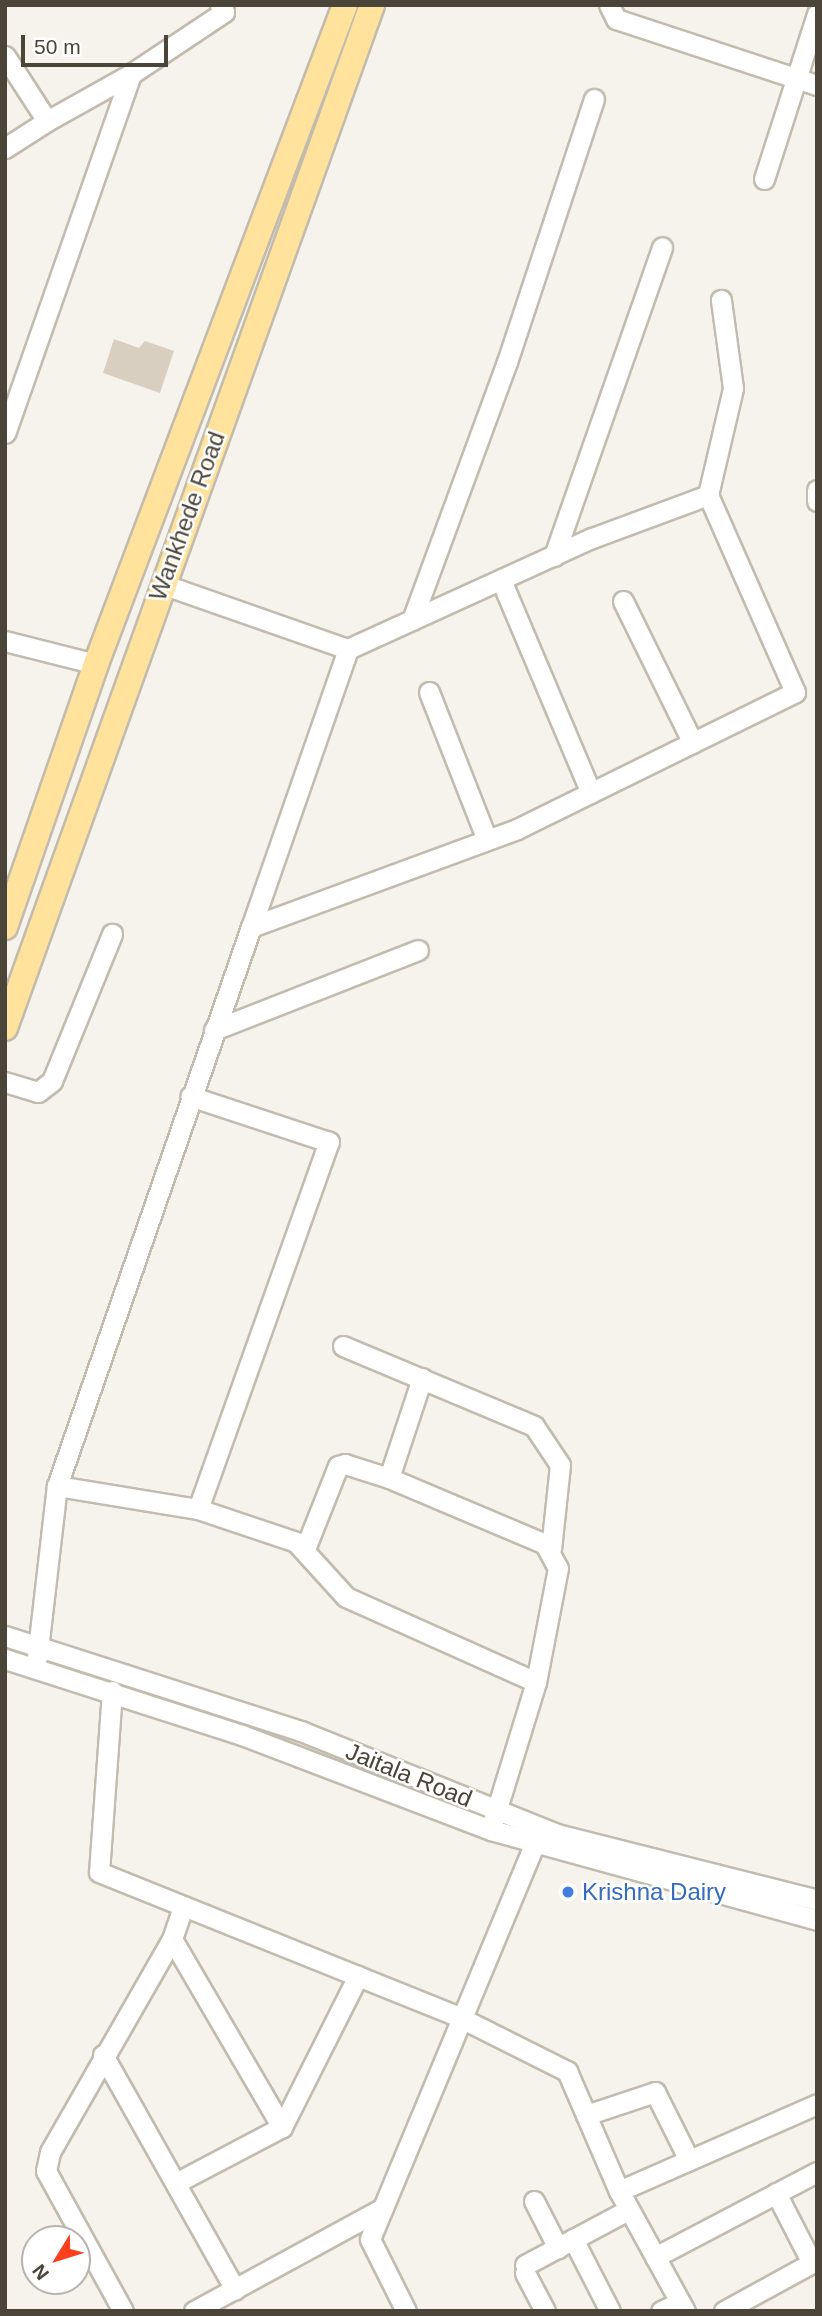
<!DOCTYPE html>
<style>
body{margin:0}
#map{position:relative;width:822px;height:2316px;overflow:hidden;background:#f6f3ec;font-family:Helvetica,sans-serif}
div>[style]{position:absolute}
.building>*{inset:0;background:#d8cfc1}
.roads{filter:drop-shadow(2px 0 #c2bbae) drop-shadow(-2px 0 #c2bbae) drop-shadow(0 2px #c2bbae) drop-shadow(0 -2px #c2bbae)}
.minor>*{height:19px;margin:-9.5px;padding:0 9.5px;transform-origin:9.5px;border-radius:9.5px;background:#fff}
.major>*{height:24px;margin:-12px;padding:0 12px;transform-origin:12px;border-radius:12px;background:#ffe39c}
.dots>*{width:19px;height:19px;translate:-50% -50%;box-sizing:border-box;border:4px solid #fff;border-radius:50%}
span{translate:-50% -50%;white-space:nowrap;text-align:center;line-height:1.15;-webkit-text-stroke:5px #fff;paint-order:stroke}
.street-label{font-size:24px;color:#4b4439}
.shop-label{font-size:24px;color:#366cbe}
.left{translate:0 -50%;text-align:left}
.frame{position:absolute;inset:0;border:7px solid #4b4439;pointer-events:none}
.north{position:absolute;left:21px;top:2225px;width:70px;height:70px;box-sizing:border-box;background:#fff;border:2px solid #b7b4b0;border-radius:50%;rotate:232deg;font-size:19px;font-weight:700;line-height:28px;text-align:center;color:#4b4439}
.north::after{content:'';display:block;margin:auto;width:24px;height:32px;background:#fc3f1d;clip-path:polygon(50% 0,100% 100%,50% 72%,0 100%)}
.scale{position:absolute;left:21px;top:35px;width:147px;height:32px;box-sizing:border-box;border:4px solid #4b4439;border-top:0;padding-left:9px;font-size:21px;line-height:24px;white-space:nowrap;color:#4b4439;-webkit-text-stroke:5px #fff;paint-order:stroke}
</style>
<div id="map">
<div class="building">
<div style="clip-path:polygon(114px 339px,139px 348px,145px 341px,174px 351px,160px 393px,103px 373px)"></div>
</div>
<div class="roads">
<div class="minor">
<div style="left:609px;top:5px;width:16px;rotate:63deg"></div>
<div style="left:616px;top:19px;width:212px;rotate:18.2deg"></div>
<div style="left:5px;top:56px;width:77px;rotate:57.1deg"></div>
<div style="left:47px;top:121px;width:96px;rotate:-29.2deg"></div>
<div style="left:131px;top:74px;width:380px;rotate:109.3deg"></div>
<div style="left:131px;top:74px;width:112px;rotate:-33.7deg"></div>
<div style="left:224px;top:12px;width:8px;rotate:-120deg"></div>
<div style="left:5px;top:148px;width:50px;rotate:-32.7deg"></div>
<div style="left:764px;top:179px;width:173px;rotate:-72.2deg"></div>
<div style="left:817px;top:490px;width:11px;rotate:90deg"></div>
<div style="left:554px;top:556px;width:327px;rotate:-70.7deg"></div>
<div style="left:501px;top:580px;width:231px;rotate:67.1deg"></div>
<div style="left:162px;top:584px;width:197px;rotate:19.3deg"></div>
<div style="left:348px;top:649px;width:268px;rotate:-24.5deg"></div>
<div style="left:592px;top:538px;width:124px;rotate:-20.3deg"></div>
<div style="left:623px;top:601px;width:158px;rotate:63.8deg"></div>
<div style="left:412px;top:620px;width:275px;rotate:-69.8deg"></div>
<div style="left:507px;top:362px;width:277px;rotate:-71.7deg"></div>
<div style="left:5px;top:641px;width:94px;rotate:14.2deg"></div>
<div style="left:348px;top:649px;width:294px;rotate:109.2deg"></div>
<div style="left:251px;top:927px;width:283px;rotate:-20.2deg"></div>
<div style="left:517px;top:829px;width:310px;rotate:-26.2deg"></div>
<div style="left:795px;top:692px;width:215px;rotate:-113.8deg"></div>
<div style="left:708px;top:495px;width:110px;rotate:-76.8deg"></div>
<div style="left:733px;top:388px;width:89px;rotate:-97.8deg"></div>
<div style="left:429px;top:692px;width:159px;rotate:68.6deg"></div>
<div style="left:214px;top:1030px;width:219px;rotate:-21.4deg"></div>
<div style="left:5px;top:1082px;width:34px;rotate:17deg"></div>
<div style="left:38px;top:1092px;width:18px;rotate:-38deg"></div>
<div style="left:52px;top:1081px;width:159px;rotate:-67.8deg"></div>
<div style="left:343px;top:1346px;width:207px;rotate:22.7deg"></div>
<div style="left:534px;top:1426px;width:47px;rotate:56.3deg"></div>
<div style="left:560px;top:1465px;width:84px;rotate:96.1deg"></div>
<div style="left:422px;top:1378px;width:105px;rotate:108.3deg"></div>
<div style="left:389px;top:1478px;width:169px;rotate:22.9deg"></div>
<div style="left:545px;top:1544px;width:27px;rotate:62deg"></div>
<div style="left:558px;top:1568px;width:116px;rotate:100.9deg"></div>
<div style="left:536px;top:1682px;width:146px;rotate:107.1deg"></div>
<div style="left:57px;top:1486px;width:143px;rotate:9.3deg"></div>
<div style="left:198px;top:1509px;width:390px;rotate:-70.4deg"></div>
<div style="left:329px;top:1142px;width:146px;rotate:-161.7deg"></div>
<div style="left:198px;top:1509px;width:103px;rotate:18.6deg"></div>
<div style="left:296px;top:1542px;width:74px;rotate:47.7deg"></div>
<div style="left:346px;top:1597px;width:208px;rotate:24.1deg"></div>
<div style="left:305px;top:1549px;width:89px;rotate:-68.3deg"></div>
<div style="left:338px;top:1466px;width:7px;rotate:-16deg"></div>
<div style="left:345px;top:1464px;width:46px;rotate:17.7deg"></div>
<div style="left:5px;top:1636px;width:311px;rotate:17.8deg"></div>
<div style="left:301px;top:1731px;width:276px;rotate:21.9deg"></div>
<div style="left:557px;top:1834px;width:268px;rotate:14.2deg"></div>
<div style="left:37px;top:1658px;width:173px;rotate:-83.4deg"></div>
<div style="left:57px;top:1486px;width:592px;rotate:-70.86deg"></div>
<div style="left:5px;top:1659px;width:249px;rotate:17.8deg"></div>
<div style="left:242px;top:1735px;width:267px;rotate:20.9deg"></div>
<div style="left:491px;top:1830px;width:338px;rotate:15.4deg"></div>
<div style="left:112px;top:1691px;width:181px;rotate:94.1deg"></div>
<div style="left:99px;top:1872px;width:388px;rotate:21.9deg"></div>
<div style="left:459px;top:2017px;width:121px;rotate:26.6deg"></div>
<div style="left:567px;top:2071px;width:131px;rotate:66.6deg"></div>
<div style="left:172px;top:1939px;width:218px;rotate:59.7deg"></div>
<div style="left:282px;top:2127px;width:120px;rotate:152.2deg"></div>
<div style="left:103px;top:2055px;width:269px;rotate:60.6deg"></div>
<div style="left:586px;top:2115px;width:73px;rotate:-18.4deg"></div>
<div style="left:655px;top:2092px;width:76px;rotate:63.4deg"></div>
<div style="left:282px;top:2127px;width:169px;rotate:-63.3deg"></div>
<div style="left:776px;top:2193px;width:79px;rotate:62.8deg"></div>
<div style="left:534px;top:2201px;width:53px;rotate:62.9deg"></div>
<div style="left:573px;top:2239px;width:81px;rotate:62.8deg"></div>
<div style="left:655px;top:2257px;width:183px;rotate:-27.7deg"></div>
<div style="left:525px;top:2265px;width:117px;rotate:-28.1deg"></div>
<div style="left:525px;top:2273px;width:43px;rotate:62.2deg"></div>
<div style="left:123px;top:2311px;width:160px;rotate:-118.8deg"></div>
<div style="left:46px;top:2171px;width:19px;rotate:-78deg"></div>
<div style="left:50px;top:2152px;width:245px;rotate:-60.2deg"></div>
<div style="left:172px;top:1939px;width:34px;rotate:-71deg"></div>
<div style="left:194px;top:2311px;width:215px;rotate:-28.6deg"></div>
<div style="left:406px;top:2311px;width:80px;rotate:-116.6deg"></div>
<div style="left:370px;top:2239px;width:440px;rotate:-67.4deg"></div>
<div style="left:661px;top:2311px;width:21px;rotate:-25deg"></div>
<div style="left:685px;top:2311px;width:137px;rotate:-118.8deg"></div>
<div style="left:619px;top:2191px;width:216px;rotate:-23.7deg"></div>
<div style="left:724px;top:2311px;width:106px;rotate:-28.7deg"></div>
</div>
<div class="major">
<div style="left:5px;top:927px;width:278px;rotate:-70.9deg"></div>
<div style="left:96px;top:664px;width:704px;rotate:-69.3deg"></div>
<div style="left:5px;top:1028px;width:1087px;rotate:-70.26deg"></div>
</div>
</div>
<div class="dots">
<div style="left:568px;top:1892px;background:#3f7fe0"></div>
</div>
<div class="street-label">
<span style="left:187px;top:516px;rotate:-70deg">Wankhede Road</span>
<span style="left:409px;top:1775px;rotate:22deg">Jaitala Road</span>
</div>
<div class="shop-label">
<span class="left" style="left:582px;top:1892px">Krishna Dairy</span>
</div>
<div class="frame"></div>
<div class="north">N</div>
<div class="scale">50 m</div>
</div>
